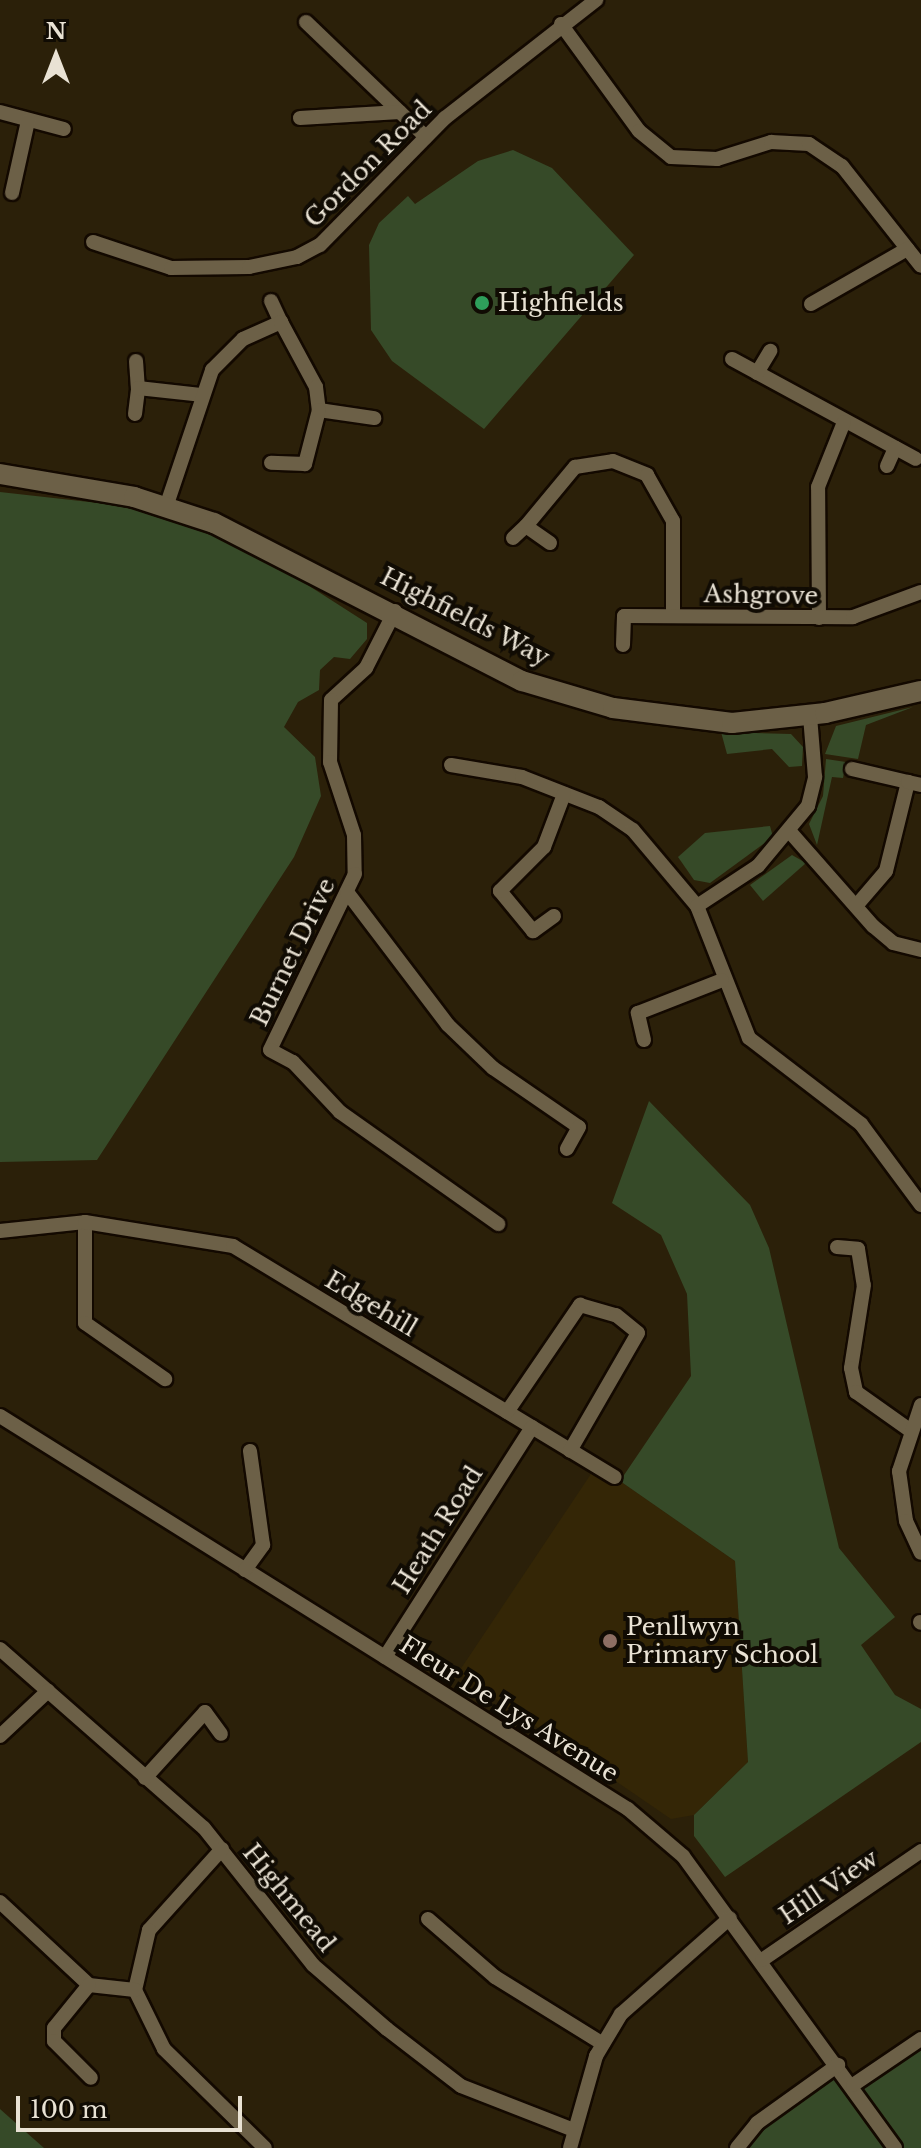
<!DOCTYPE html>
<style>
body{margin:0}
#map{position:relative;width:921px;height:2148px;overflow:hidden;background:#2b2009;font-family:"Libre Baskerville",serif}
div>[style]{position:absolute}
.built>*{inset:0;background:#342606}
.green>*{inset:0;background:#364a28}
.roads{filter:drop-shadow(2px 0 #130900) drop-shadow(-2px 0 #130900) drop-shadow(0 2px #130900) drop-shadow(0 -2px #130900)}
.minor>*{height:14px;margin:-7px;padding:0 7px;transform-origin:7px;border-radius:7px;background:#6c6047}
.secondary>*{height:20px;margin:-10px;padding:0 10px;transform-origin:10px;border-radius:10px;background:#6c6047}
.dots>*{width:22px;height:22px;translate:-50% -50%;box-sizing:border-box;border:4px solid #100b03;border-radius:50%}
span{translate:-50% -50%;white-space:nowrap;text-align:center;line-height:1.15;-webkit-text-stroke:8px #100b03;paint-order:stroke}
.street-label{font-size:24px;color:#e9e2d4}
.poi-label{font-size:24px;color:#e9e2d4}
.left{translate:0 -50%;text-align:left}
.north{position:absolute;left:16px;top:16px;width:80px;height:80px;-webkit-text-stroke:6px #100b03;paint-order:stroke;rotate:0deg;font-size:22px;font-weight:700;line-height:32px;text-align:center;color:#e9e2d4}
.north::after{content:'';display:block;margin:auto;width:28px;height:36px;background:#e9e2d4;clip-path:polygon(50% 0,100% 100%,50% 72%,0 100%)}
.scale{position:absolute;left:16px;top:2096px;width:226px;height:36px;box-sizing:border-box;border:4px solid #e9e2d4;border-top:0;padding-left:10px;font-size:24px;line-height:28px;white-space:nowrap;color:#e9e2d4;-webkit-text-stroke:6px #100b03;paint-order:stroke}
</style>
<div id="map">
<div class="built">
<div style="clip-path:polygon(597px 1465px,735px 1561px,748px 1762px,694px 1815px,671px 1819px,458px 1673px)"></div>
</div>
<div class="green">
<div style="clip-path:polygon(513px 150px,552px 168px,634px 255px,484px 429px,392px 361px,371px 330px,369px 245px,379px 223px,408px 196px,415px 204px,478px 161px)"></div>
<div style="clip-path:polygon(0 492px,125px 506px,183px 522px,264px 557px,367px 623px,367px 639px,350px 659px,334px 657px,320px 670px,319px 690px,298px 702px,284px 727px,315px 757px,321px 796px,294px 857px,97px 1160px,0 1162px)"></div>
<div style="clip-path:polygon(913px 707px,866px 725px,858px 759px,825px 754px,836px 726px)"></div>
<div style="clip-path:polygon(721px 732px,791px 734px,803px 747px,802px 766px,789px 767px,772px 749px,727px 754px)"></div>
<div style="clip-path:polygon(826px 759px,846px 762px,843px 778px,832px 777px,817px 845px,809px 824px,823px 796px)"></div>
<div style="clip-path:polygon(770px 826px,773px 837px,710px 883px,694px 880px,678px 857px,705px 833px)"></div>
<div style="clip-path:polygon(792px 855px,806px 863px,763px 901px,750px 885px)"></div>
<div style="clip-path:polygon(649px 1101px,750px 1205px,769px 1248px,839px 1548px,895px 1617px,861px 1645px,895px 1695px,921px 1709px,921px 1742px,725px 1877px,694px 1836px,694px 1815px,748px 1762px,735px 1561px,620px 1481px,691px 1376px,687px 1294px,661px 1235px,612px 1203px)"></div>
<div style="clip-path:polygon(921px 2043px,921px 2148px,903px 2148px,859px 2085px)"></div>
<div style="clip-path:polygon(838px 2069px,889px 2148px,741px 2148px,745px 2139px)"></div>
<div style="clip-path:polygon(0 2109px,44px 2148px,0 2148px)"></div>
</div>
<div class="roads">
<div class="minor">
<div style="left:306px;top:22px;width:166px;rotate:43.8deg"></div>
<div style="left:561px;top:24px;width:132px;rotate:53.9deg"></div>
<div style="left:639px;top:131px;width:41px;rotate:39.1deg"></div>
<div style="left:671px;top:157px;width:46px;rotate:2.5deg"></div>
<div style="left:717px;top:159px;width:57px;rotate:-17.5deg"></div>
<div style="left:771px;top:142px;width:38px;rotate:3deg"></div>
<div style="left:809px;top:144px;width:40px;rotate:34deg"></div>
<div style="left:842px;top:166px;width:127px;rotate:51.7deg"></div>
<div style="left:0;top:112px;width:66px;rotate:14.9deg"></div>
<div style="left:300px;top:118px;width:100px;rotate:-3.4deg"></div>
<div style="left:12px;top:193px;width:74px;rotate:-77.5deg"></div>
<div style="left:93px;top:242px;width:82px;rotate:18.4deg"></div>
<div style="left:171px;top:268px;width:78px;rotate:-0.7deg"></div>
<div style="left:249px;top:267px;width:49px;rotate:-11.8deg"></div>
<div style="left:297px;top:257px;width:26px;rotate:-28deg"></div>
<div style="left:320px;top:245px;width:178px;rotate:-45.5deg"></div>
<div style="left:445px;top:118px;width:192px;rotate:-38deg"></div>
<div style="left:271px;top:301px;width:23px;rotate:65deg"></div>
<div style="left:811px;top:304px;width:111px;rotate:-29.8deg"></div>
<div style="left:732px;top:359px;width:209px;rotate:28.5deg"></div>
<div style="left:136px;top:361px;width:27px;rotate:86deg"></div>
<div style="left:757px;top:373px;width:26px;rotate:-59deg"></div>
<div style="left:319px;top:410px;width:56px;rotate:8.3deg"></div>
<div style="left:135px;top:414px;width:26px;rotate:-83deg"></div>
<div style="left:138px;top:388px;width:63px;rotate:6.3deg"></div>
<div style="left:887px;top:466px;width:20px;rotate:-66deg"></div>
<div style="left:166px;top:507px;width:145px;rotate:-71.4deg"></div>
<div style="left:212px;top:370px;width:44px;rotate:-45deg"></div>
<div style="left:243px;top:339px;width:42px;rotate:-24.1deg"></div>
<div style="left:281px;top:322px;width:74px;rotate:61.7deg"></div>
<div style="left:316px;top:387px;width:23px;rotate:83deg"></div>
<div style="left:319px;top:410px;width:56px;rotate:104.5deg"></div>
<div style="left:305px;top:464px;width:34px;rotate:-178deg"></div>
<div style="left:513px;top:538px;width:18px;rotate:-43deg"></div>
<div style="left:550px;top:543px;width:29px;rotate:-145deg"></div>
<div style="left:526px;top:526px;width:77px;rotate:-50.3deg"></div>
<div style="left:575px;top:467px;width:38px;rotate:-9deg"></div>
<div style="left:613px;top:461px;width:37px;rotate:22deg"></div>
<div style="left:647px;top:475px;width:53px;rotate:60.5deg"></div>
<div style="left:673px;top:521px;width:94px;rotate:90deg"></div>
<div style="left:395px;top:611px;width:64px;rotate:117deg"></div>
<div style="left:366px;top:668px;width:47px;rotate:137.6deg"></div>
<div style="left:331px;top:700px;width:62px;rotate:90.9deg"></div>
<div style="left:330px;top:762px;width:77px;rotate:71.8deg"></div>
<div style="left:354px;top:835px;width:39px;rotate:89deg"></div>
<div style="left:355px;top:874px;width:195px;rotate:115.8deg"></div>
<div style="left:270px;top:1050px;width:26px;rotate:28deg"></div>
<div style="left:293px;top:1062px;width:69px;rotate:46.8deg"></div>
<div style="left:340px;top:1112px;width:194px;rotate:35.3deg"></div>
<div style="left:819px;top:618px;width:131px;rotate:-90.4deg"></div>
<div style="left:818px;top:487px;width:70px;rotate:-68.2deg"></div>
<div style="left:623px;top:645px;width:29px;rotate:-88deg"></div>
<div style="left:624px;top:616px;width:229px;rotate:0.3deg"></div>
<div style="left:853px;top:617px;width:72px;rotate:-20.2deg"></div>
<div style="left:451px;top:765px;width:72px;rotate:9.6deg"></div>
<div style="left:522px;top:777px;width:83px;rotate:21.3deg"></div>
<div style="left:599px;top:807px;width:41px;rotate:34.1deg"></div>
<div style="left:633px;top:830px;width:99px;rotate:49.9deg"></div>
<div style="left:697px;top:906px;width:142px;rotate:68.5deg"></div>
<div style="left:749px;top:1038px;width:141px;rotate:37.5deg"></div>
<div style="left:861px;top:1124px;width:101px;rotate:53.5deg"></div>
<div style="left:852px;top:769px;width:57px;rotate:13.1deg"></div>
<div style="left:791px;top:833px;width:124px;rotate:48.6deg"></div>
<div style="left:873px;top:926px;width:26px;rotate:40deg"></div>
<div style="left:893px;top:943px;width:29px;rotate:14deg"></div>
<div style="left:347px;top:892px;width:167px;rotate:52.8deg"></div>
<div style="left:448px;top:1025px;width:62px;rotate:43.7deg"></div>
<div style="left:493px;top:1068px;width:104px;rotate:34.5deg"></div>
<div style="left:579px;top:1127px;width:25px;rotate:119deg"></div>
<div style="left:697px;top:906px;width:73px;rotate:-33.3deg"></div>
<div style="left:758px;top:866px;width:78px;rotate:-50.2deg"></div>
<div style="left:808px;top:806px;width:30px;rotate:-76deg"></div>
<div style="left:815px;top:777px;width:61px;rotate:-94.7deg"></div>
<div style="left:856px;top:906px;width:46px;rotate:-49.4deg"></div>
<div style="left:886px;top:871px;width:92px;rotate:-76.1deg"></div>
<div style="left:908px;top:782px;width:13px;rotate:13deg"></div>
<div style="left:554px;top:916px;width:26px;rotate:144deg"></div>
<div style="left:533px;top:931px;width:52px;rotate:-129.5deg"></div>
<div style="left:500px;top:891px;width:62px;rotate:-45deg"></div>
<div style="left:544px;top:847px;width:57px;rotate:-69.3deg"></div>
<div style="left:644px;top:1040px;width:28px;rotate:-103deg"></div>
<div style="left:638px;top:1013px;width:90px;rotate:-21.4deg"></div>
<div style="left:85px;top:1222px;width:101px;rotate:90deg"></div>
<div style="left:85px;top:1323px;width:98px;rotate:35deg"></div>
<div style="left:0;top:1231px;width:85px;rotate:-6deg"></div>
<div style="left:85px;top:1222px;width:150px;rotate:9.2deg"></div>
<div style="left:233px;top:1246px;width:446px;rotate:31.2deg"></div>
<div style="left:837px;top:1247px;width:21px;rotate:5deg"></div>
<div style="left:858px;top:1249px;width:36px;rotate:81deg"></div>
<div style="left:864px;top:1285px;width:84px;rotate:98.9deg"></div>
<div style="left:851px;top:1368px;width:25px;rotate:78deg"></div>
<div style="left:856px;top:1392px;width:64px;rotate:35.4deg"></div>
<div style="left:921px;top:1405px;width:70px;rotate:108.4deg"></div>
<div style="left:899px;top:1471px;width:50px;rotate:82deg"></div>
<div style="left:906px;top:1521px;width:35px;rotate:65deg"></div>
<div style="left:507px;top:1412px;width:130px;rotate:-55.7deg"></div>
<div style="left:580px;top:1305px;width:37px;rotate:16deg"></div>
<div style="left:616px;top:1315px;width:28px;rotate:39deg"></div>
<div style="left:638px;top:1333px;width:136px;rotate:120deg"></div>
<div style="left:0;top:1416px;width:741px;rotate:32.04deg"></div>
<div style="left:628px;top:1809px;width:72px;rotate:40.5deg"></div>
<div style="left:683px;top:1856px;width:361px;rotate:54deg"></div>
<div style="left:245px;top:1570px;width:31px;rotate:-54deg"></div>
<div style="left:263px;top:1545px;width:95px;rotate:-97.9deg"></div>
<div style="left:920px;top:1622px;width:1px;rotate:45deg"></div>
<div style="left:0;top:1649px;width:271px;rotate:41.3deg"></div>
<div style="left:204px;top:1828px;width:175px;rotate:51.5deg"></div>
<div style="left:313px;top:1965px;width:98px;rotate:40.9deg"></div>
<div style="left:387px;top:2029px;width:93px;rotate:37.6deg"></div>
<div style="left:461px;top:2086px;width:121px;rotate:21.3deg"></div>
<div style="left:385px;top:1657px;width:273px;rotate:-57.4deg"></div>
<div style="left:0;top:1736px;width:66px;rotate:-43.2deg"></div>
<div style="left:145px;top:1778px;width:89px;rotate:-47.7deg"></div>
<div style="left:205px;top:1712px;width:27px;rotate:54deg"></div>
<div style="left:222px;top:1849px;width:109px;rotate:132deg"></div>
<div style="left:149px;top:1930px;width:62px;rotate:103.1deg"></div>
<div style="left:135px;top:1990px;width:66px;rotate:63.8deg"></div>
<div style="left:164px;top:2049px;width:141px;rotate:44.4deg"></div>
<div style="left:0;top:1902px;width:122px;rotate:43deg"></div>
<div style="left:89px;top:1985px;width:46px;rotate:6.2deg"></div>
<div style="left:428px;top:1919px;width:89px;rotate:40.9deg"></div>
<div style="left:495px;top:1977px;width:127px;rotate:31.8deg"></div>
<div style="left:762px;top:1960px;width:193px;rotate:-34.4deg"></div>
<div style="left:89px;top:1985px;width:55px;rotate:129.1deg"></div>
<div style="left:54px;top:2028px;width:13px;rotate:90deg"></div>
<div style="left:54px;top:2041px;width:52px;rotate:45deg"></div>
<div style="left:853px;top:2085px;width:82px;rotate:-34.1deg"></div>
<div style="left:570px;top:2148px;width:96px;rotate:-74.2deg"></div>
<div style="left:596px;top:2056px;width:49px;rotate:-59.2deg"></div>
<div style="left:621px;top:2014px;width:145px;rotate:-41.4deg"></div>
<div style="left:737px;top:2148px;width:32px;rotate:-51deg"></div>
<div style="left:757px;top:2123px;width:100px;rotate:-35.6deg"></div>
</div>
<div class="secondary">
<div style="left:0;top:474px;width:136px;rotate:9.7deg"></div>
<div style="left:134px;top:497px;width:84px;rotate:18deg"></div>
<div style="left:214px;top:523px;width:346px;rotate:27.2deg"></div>
<div style="left:522px;top:681px;width:95px;rotate:16.5deg"></div>
<div style="left:613px;top:708px;width:120px;rotate:7.2deg"></div>
<div style="left:732px;top:723px;width:94px;rotate:-6.1deg"></div>
<div style="left:825px;top:713px;width:98px;rotate:-12.9deg"></div>
</div>
</div>
<div class="dots">
<div style="left:482px;top:303px;background:#2e9e5b"></div>
<div style="left:610px;top:1641px;background:#8d6e63"></div>
</div>
<div class="street-label">
<span style="left:368px;top:164px;rotate:-45deg">Gordon Road</span>
<span style="left:761px;top:595px;rotate:1deg">Ashgrove</span>
<span style="left:465px;top:617px;rotate:27deg">Highfields Way</span>
<span style="left:293px;top:952px;rotate:-64deg">Burnet Drive</span>
<span style="left:371px;top:1304px;rotate:31deg">Edgehill</span>
<span style="left:438px;top:1530px;rotate:-58deg">Heath Road</span>
<span style="left:509px;top:1709px;rotate:32deg">Fleur De Lys Avenue</span>
<span style="left:829px;top:1887px;rotate:-34deg">Hill View</span>
<span style="left:289px;top:1898px;rotate:51deg">Highmead</span>
</div>
<div class="poi-label">
<span class="left" style="left:498px;top:303px">Highfields</span>
<span class="left" style="left:626px;top:1641px">Penllwyn<br>Primary School</span>
</div>
<div class="north">N</div>
<div class="scale">100 m</div>
</div>
